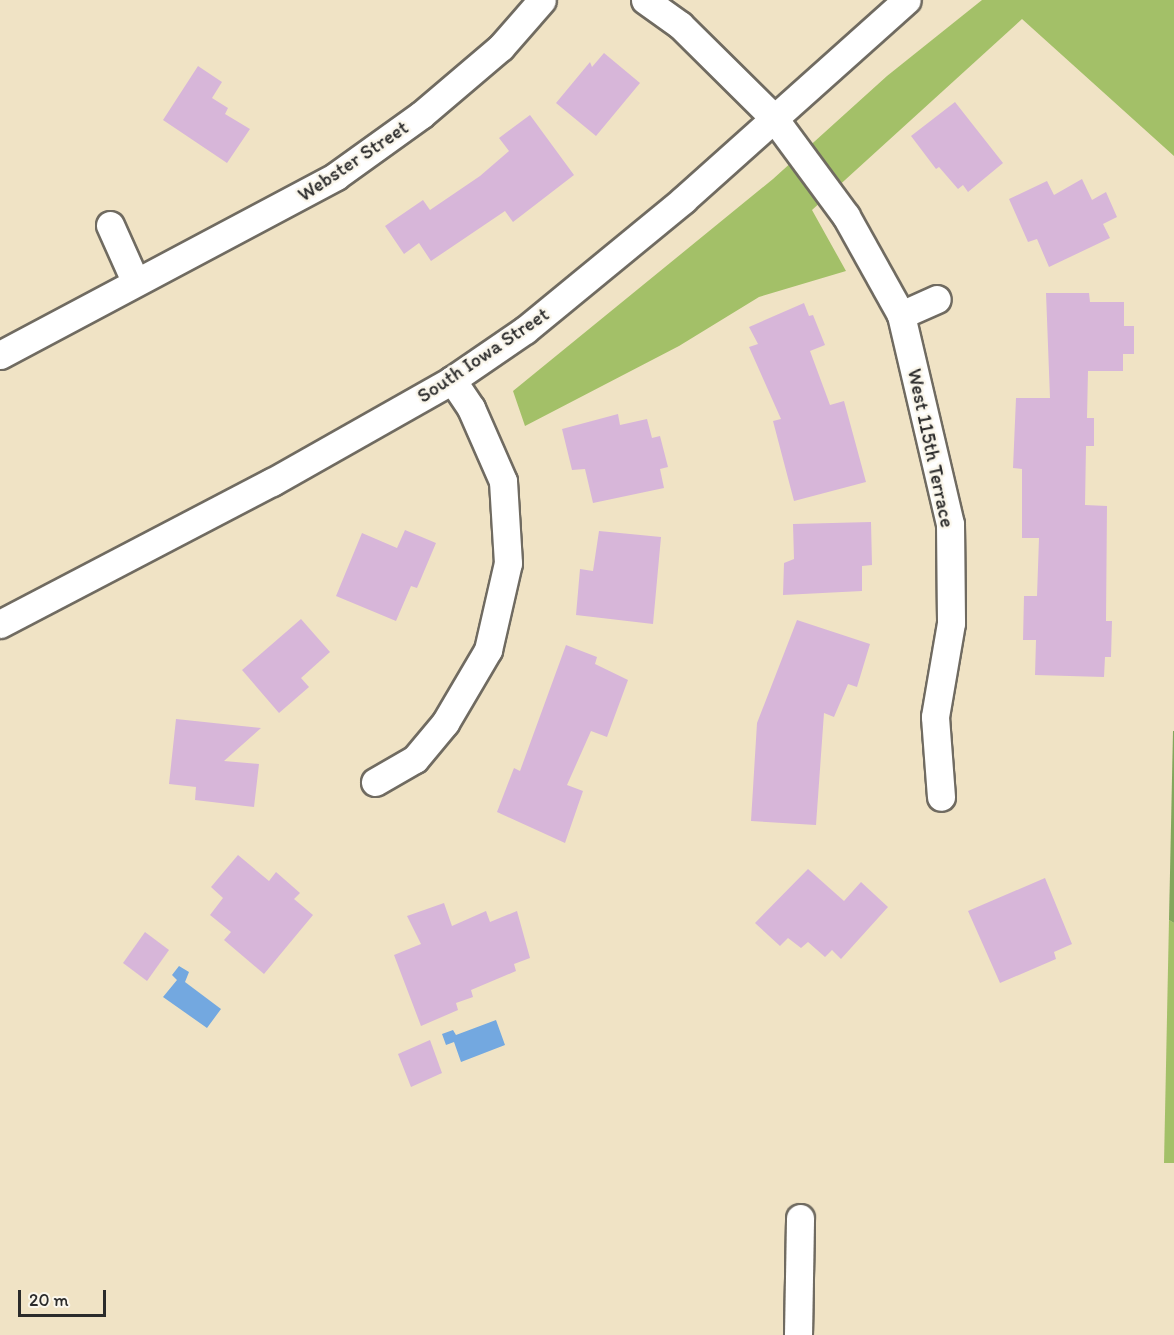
<!DOCTYPE html>
<style>
body{margin:0}
#map{position:relative;width:1174px;height:1335px;overflow:hidden;background:#f0e3c5;font-family:Itim,sans-serif}
div>[style]{position:absolute}
.green>*{inset:0;background:#a3c068}
.forest>*{inset:0;background:#82a65c}
.water>*{inset:0;background:#73a8e0}
.building>*{inset:0;background:#d7b6d9}
.roads{filter:drop-shadow(2px 0 #706b61) drop-shadow(-2px 0 #706b61) drop-shadow(0 2px #706b61) drop-shadow(0 -2px #706b61)}
.street>*{height:27px;margin:-13.5px;padding:0 13.5px;transform-origin:13.5px;border-radius:13.5px;background:#fff}
span{translate:-50% -50%;white-space:nowrap;text-align:center;line-height:1.15;-webkit-text-stroke:5px #fbf7ec;paint-order:stroke}
.street-label{font-size:20px;color:#2b2b2b}
.scale{position:absolute;left:18px;top:1290px;width:88px;height:27px;box-sizing:border-box;border:3px solid #2b2b2b;border-top:0;padding-left:8px;font-size:18px;line-height:21px;white-space:nowrap;color:#2b2b2b;-webkit-text-stroke:4px #fbf7ec;paint-order:stroke}
</style>
<div id="map">
<div class="green">
<div style="clip-path:polygon(982px 0,1174px 0,1174px 156px,1022px 19px,812px 210px,846px 271px,759px 297px,679px 346px,525px 426px,513px 391px,773px 179px,887px 76px)"></div>
<div style="clip-path:polygon(1169px 920px,1174px 923px,1174px 1163px,1164px 1163px)"></div>
</div>
<div class="forest">
<div style="clip-path:polygon(1173px 731px,1174px 731px,1174px 923px,1169px 920px)"></div>
</div>
<div class="water">
<div style="clip-path:polygon(179px 966px,189px 972px,185px 982px,221px 1009px,207px 1028px,163px 997px,177px 980px,172px 975px)"></div>
<div style="clip-path:polygon(496px 1020px,505px 1045px,461px 1062px,454px 1042px,446px 1045px,442px 1034px,453px 1030px,456px 1035px)"></div>
</div>
<div class="building">
<div style="clip-path:polygon(604px 53px,640px 83px,596px 136px,556px 103px,590px 62px,592px 67px)"></div>
<div style="clip-path:polygon(198px 66px,222px 82px,212px 98px,228px 108px,225px 114px,250px 129px,227px 163px,163px 120px)"></div>
<div style="clip-path:polygon(955px 102px,1003px 163px,968px 192px,963px 185px,958px 189px,939px 167px,936px 169px,911px 136px)"></div>
<div style="clip-path:polygon(530px 115px,574px 175px,513px 222px,505px 211px,431px 261px,419px 243px,404px 254px,385px 226px,423px 200px,430px 210px,480px 176px,509px 151px,499px 138px)"></div>
<div style="clip-path:polygon(1082px 179px,1092px 200px,1106px 192px,1117px 217px,1103px 224px,1110px 238px,1049px 267px,1037px 239px,1028px 242px,1009px 199px,1047px 181px,1054px 195px)"></div>
<div style="clip-path:polygon(1046px 293px,1089px 293px,1090px 302px,1124px 302px,1124px 326px,1134px 326px,1134px 354px,1123px 354px,1123px 371px,1088px 371px,1087px 418px,1094px 418px,1094px 446px,1086px 446px,1085px 505px,1107px 506px,1106px 621px,1112px 621px,1111px 657px,1105px 657px,1104px 677px,1035px 675px,1036px 640px,1023px 640px,1024px 596px,1037px 596px,1039px 538px,1022px 538px,1022px 469px,1013px 468px,1016px 398px,1050px 398px)"></div>
<div style="clip-path:polygon(804px 303px,809px 316px,813px 315px,825px 345px,810px 351px,830px 405px,844px 401px,866px 482px,794px 501px,773px 421px,781px 419px,749px 347px,758px 344px,749px 327px)"></div>
<div style="clip-path:polygon(618px 414px,620px 425px,647px 419px,652px 438px,660px 436px,668px 467px,660px 469px,664px 488px,593px 503px,585px 469px,572px 470px,562px 429px)"></div>
<div style="clip-path:polygon(871px 522px,872px 565px,862px 566px,862px 591px,783px 595px,784px 563px,794px 559px,793px 524px)"></div>
<div style="clip-path:polygon(405px 530px,436px 543px,417px 588px,411px 586px,396px 621px,336px 596px,362px 533px,397px 548px)"></div>
<div style="clip-path:polygon(599px 531px,661px 537px,653px 624px,576px 615px,580px 569px,593px 571px)"></div>
<div style="clip-path:polygon(301px 619px,330px 652px,301px 678px,309px 687px,279px 713px,242px 670px)"></div>
<div style="clip-path:polygon(797px 620px,870px 644px,857px 687px,848px 684px,834px 717px,824px 713px,816px 825px,751px 821px,757px 723px)"></div>
<div style="clip-path:polygon(566px 645px,597px 657px,595px 664px,628px 680px,607px 737px,591px 731px,567px 785px,583px 791px,565px 843px,497px 812px,514px 768px,520px 771px)"></div>
<div style="clip-path:polygon(176px 719px,261px 728px,224px 761px,259px 764px,254px 807px,195px 800px,196px 787px,169px 784px)"></div>
<div style="clip-path:polygon(238px 855px,269px 881px,276px 872px,300px 893px,294px 899px,313px 915px,264px 974px,224px 940px,231px 932px,210px 915px,223px 898px,211px 887px)"></div>
<div style="clip-path:polygon(808px 869px,844px 901px,861px 882px,888px 907px,841px 959px,832px 950px,825px 957px,808px 942px,801px 948px,788px 938px,780px 946px,755px 923px)"></div>
<div style="clip-path:polygon(1045px 878px,1072px 944px,1054px 952px,1056px 959px,1000px 983px,968px 911px)"></div>
<div style="clip-path:polygon(444px 903px,452px 926px,486px 911px,490px 922px,517px 911px,530px 958px,514px 964px,516px 971px,471px 990px,473px 997px,456px 1003px,458px 1010px,421px 1026px,394px 955px,421px 944px,407px 916px)"></div>
<div style="clip-path:polygon(145px 932px,169px 950px,147px 981px,123px 963px)"></div>
<div style="clip-path:polygon(430px 1040px,442px 1073px,411px 1087px,398px 1054px)"></div>
</div>
<div class="roads">
<div class="street">
<div style="left:645px;top:0;width:43px;rotate:35.5deg"></div>
<div style="left:680px;top:25px;width:131px;rotate:44.7deg"></div>
<div style="left:773px;top:117px;width:123px;rotate:53.6deg"></div>
<div style="left:846px;top:216px;width:113px;rotate:60.9deg"></div>
<div style="left:901px;top:315px;width:215px;rotate:76.8deg"></div>
<div style="left:950px;top:524px;width:99px;rotate:89.4deg"></div>
<div style="left:951px;top:623px;width:95px;rotate:99.7deg"></div>
<div style="left:935px;top:717px;width:80px;rotate:85.7deg"></div>
<div style="left:110px;top:225px;width:61px;rotate:65.9deg"></div>
<div style="left:901px;top:315px;width:39px;rotate:-24deg"></div>
<div style="left:0;top:355px;width:381px;rotate:-28deg"></div>
<div style="left:336px;top:176px;width:105px;rotate:-35.7deg"></div>
<div style="left:421px;top:115px;width:105px;rotate:-40.4deg"></div>
<div style="left:501px;top:47px;width:62px;rotate:-48.9deg"></div>
<div style="left:0;top:624px;width:307px;rotate:-27.6deg"></div>
<div style="left:272px;top:482px;width:207px;rotate:-29.5deg"></div>
<div style="left:452px;top:380px;width:88px;rotate:-34.4deg"></div>
<div style="left:525px;top:330px;width:205px;rotate:-39.4deg"></div>
<div style="left:683px;top:200px;width:300px;rotate:-41.8deg"></div>
<div style="left:375px;top:782px;width:46px;rotate:-29.9deg"></div>
<div style="left:415px;top:759px;width:47px;rotate:-50.2deg"></div>
<div style="left:445px;top:723px;width:85px;rotate:-59.5deg"></div>
<div style="left:488px;top:650px;width:89px;rotate:-77.1deg"></div>
<div style="left:508px;top:563px;width:82px;rotate:-93.5deg"></div>
<div style="left:503px;top:481px;width:80px;rotate:-113.7deg"></div>
<div style="left:471px;top:408px;width:34px;rotate:-124deg"></div>
<div style="left:798px;top:1335px;width:117px;rotate:-89deg"></div>
</div>
</div>
<div class="street-label">
<span style="left:353px;top:161px;rotate:-34deg">Webster Street</span>
<span style="left:483px;top:355px;rotate:-34deg">South Iowa Street</span>
<span style="left:931px;top:448px;rotate:78deg">West 115th Terrace</span>
</div>
<div class="scale">20 m</div>
</div>
